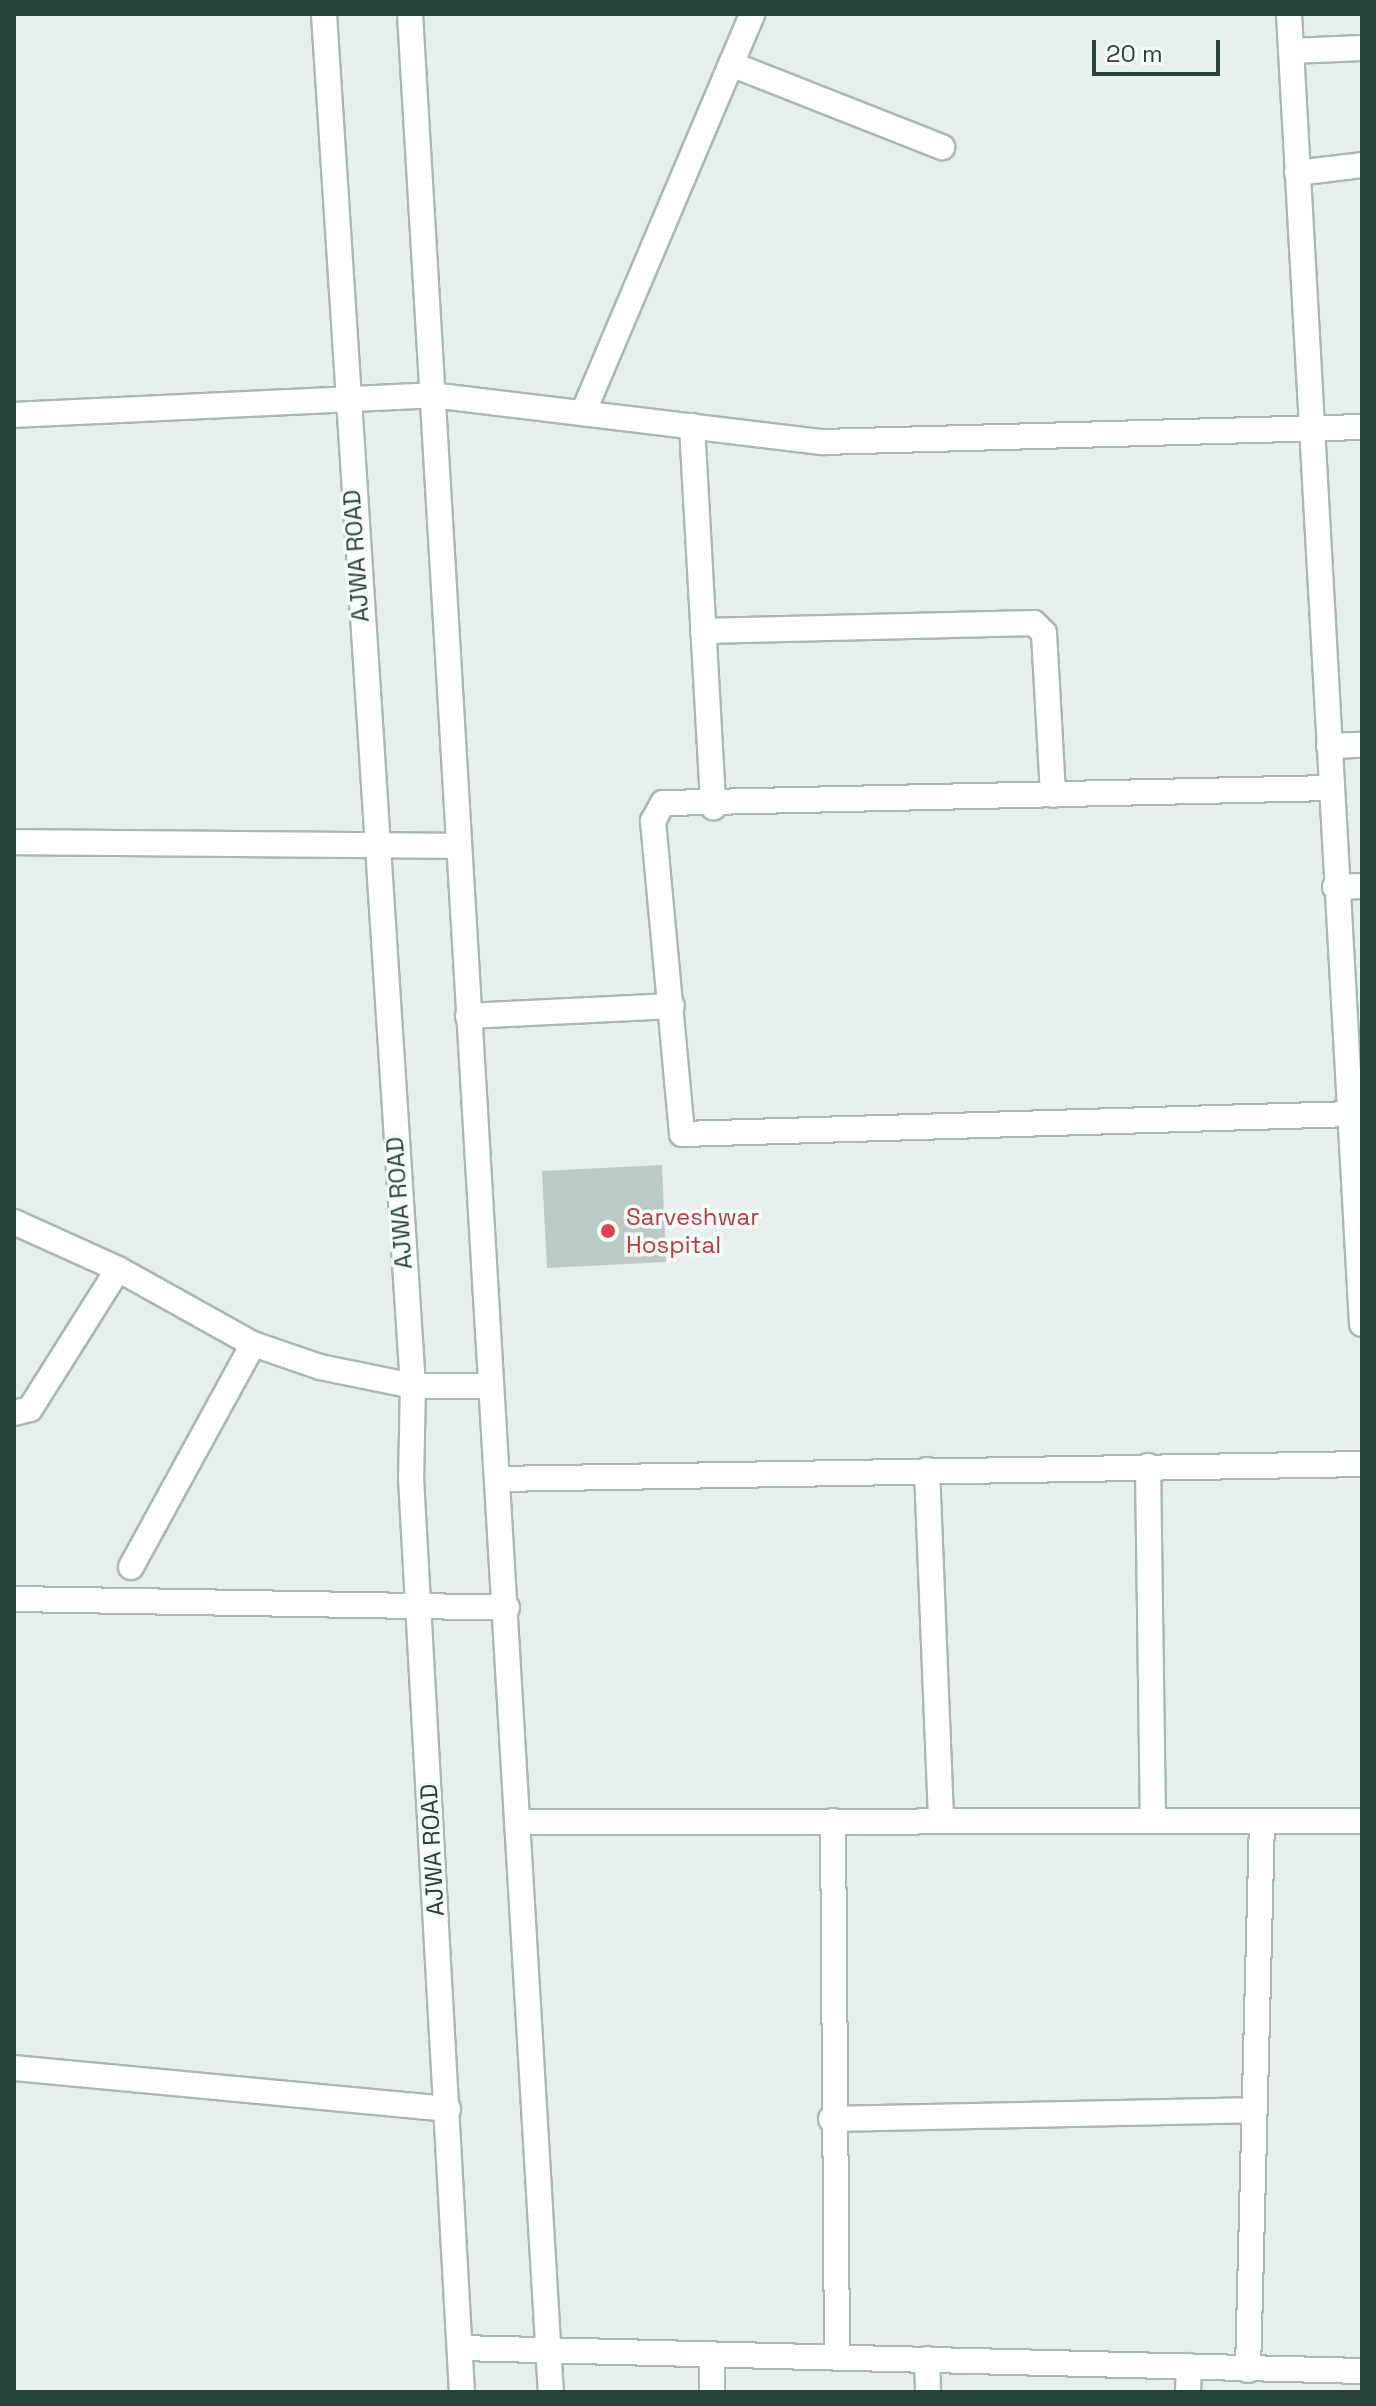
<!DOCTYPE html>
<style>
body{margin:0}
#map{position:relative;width:1376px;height:2406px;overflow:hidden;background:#e6efeb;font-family:"Space Grotesk",sans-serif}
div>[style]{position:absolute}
.building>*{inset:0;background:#bbcac4}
.roads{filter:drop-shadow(2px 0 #a8b8b2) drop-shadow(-2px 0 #a8b8b2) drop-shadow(0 2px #a8b8b2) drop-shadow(0 -2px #a8b8b2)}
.minor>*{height:24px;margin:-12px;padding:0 12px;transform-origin:12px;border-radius:12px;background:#fff}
.secondary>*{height:24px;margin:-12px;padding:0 12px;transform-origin:12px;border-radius:12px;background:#fff}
.dots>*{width:22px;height:22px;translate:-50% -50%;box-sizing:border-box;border:4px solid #f7fbf9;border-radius:50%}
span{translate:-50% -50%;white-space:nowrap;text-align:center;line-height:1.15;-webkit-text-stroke:7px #f7fbf9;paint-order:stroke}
.street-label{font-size:24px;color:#24423a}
.health-label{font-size:24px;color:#be3a42}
.left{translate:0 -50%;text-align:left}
.frame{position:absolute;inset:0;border:16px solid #24423a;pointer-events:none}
.scale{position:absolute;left:1092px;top:40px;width:128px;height:36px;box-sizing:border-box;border:4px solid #24423a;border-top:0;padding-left:10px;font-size:24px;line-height:28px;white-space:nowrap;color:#24423a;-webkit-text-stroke:6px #f7fbf9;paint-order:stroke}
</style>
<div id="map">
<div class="building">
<div style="clip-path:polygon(662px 1165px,666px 1262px,547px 1268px,542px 1171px)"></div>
</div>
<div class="roads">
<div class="minor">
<div style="left:1289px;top:14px;width:1312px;rotate:86.81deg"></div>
<div style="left:1291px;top:51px;width:71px;rotate:-2.4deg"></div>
<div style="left:731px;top:64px;width:227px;rotate:21.5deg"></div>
<div style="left:1297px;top:173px;width:65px;rotate:-7deg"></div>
<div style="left:583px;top:413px;width:433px;rotate:-67deg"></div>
<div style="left:14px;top:415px;width:418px;rotate:-2.7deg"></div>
<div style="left:432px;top:395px;width:393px;rotate:6.9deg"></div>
<div style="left:822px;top:442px;width:540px;rotate:-1.59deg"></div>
<div style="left:692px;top:426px;width:382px;rotate:86.8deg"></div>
<div style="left:703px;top:631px;width:331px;rotate:-1.4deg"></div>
<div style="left:1034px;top:623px;width:14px;rotate:45deg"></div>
<div style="left:1044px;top:633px;width:162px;rotate:86.8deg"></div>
<div style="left:1329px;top:746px;width:33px;rotate:-2deg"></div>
<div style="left:1331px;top:788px;width:668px;rotate:178.71deg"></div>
<div style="left:663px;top:803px;width:21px;rotate:119deg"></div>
<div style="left:653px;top:821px;width:314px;rotate:84.7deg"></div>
<div style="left:682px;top:1134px;width:668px;rotate:-1.71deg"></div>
<div style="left:14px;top:842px;width:444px;rotate:0.5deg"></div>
<div style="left:1335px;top:887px;width:27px;rotate:-2deg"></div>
<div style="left:468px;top:1016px;width:204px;rotate:-2.8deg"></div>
<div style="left:14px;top:1222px;width:114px;rotate:24.3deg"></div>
<div style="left:118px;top:1269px;width:154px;rotate:29.1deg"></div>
<div style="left:253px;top:1344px;width:71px;rotate:18.9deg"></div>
<div style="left:320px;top:1367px;width:95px;rotate:11.5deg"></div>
<div style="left:413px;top:1386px;width:78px"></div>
<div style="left:14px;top:1413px;width:16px;rotate:-14deg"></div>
<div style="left:30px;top:1409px;width:165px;rotate:-57.8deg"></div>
<div style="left:1148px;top:1466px;width:353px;rotate:89.2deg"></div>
<div style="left:927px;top:1470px;width:351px;rotate:87.7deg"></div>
<div style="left:497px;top:1479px;width:865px;rotate:-0.99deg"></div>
<div style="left:131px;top:1567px;width:254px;rotate:-61.3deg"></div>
<div style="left:14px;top:1599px;width:493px;rotate:1deg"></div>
<div style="left:833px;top:1821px;width:536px;rotate:89.57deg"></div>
<div style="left:521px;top:1822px;width:841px;rotate:-0.07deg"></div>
<div style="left:14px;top:2068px;width:436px;rotate:5.4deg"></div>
<div style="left:831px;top:2119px;width:420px;rotate:-1.2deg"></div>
<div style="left:460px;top:2348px;width:902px;rotate:1.46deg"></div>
<div style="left:712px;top:2354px;width:38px;rotate:90deg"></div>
<div style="left:927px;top:2359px;width:33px;rotate:88deg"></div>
<div style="left:1248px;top:2370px;width:548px;rotate:-88.54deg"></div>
<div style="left:1188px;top:2392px;width:26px;rotate:-88deg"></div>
</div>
<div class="secondary">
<div style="left:324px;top:14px;width:1375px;rotate:86.29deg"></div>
<div style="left:413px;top:1386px;width:92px;rotate:91.2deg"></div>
<div style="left:411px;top:1478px;width:915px;rotate:86.81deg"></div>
<div style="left:410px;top:14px;width:2382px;rotate:86.61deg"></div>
</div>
</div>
<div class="dots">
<div style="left:608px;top:1231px;background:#e0444e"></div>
</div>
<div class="street-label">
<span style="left:356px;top:556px;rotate:-94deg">AJWA ROAD</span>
<span style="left:399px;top:1203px;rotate:-94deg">AJWA ROAD</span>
<span style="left:432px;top:1850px;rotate:-93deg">AJWA ROAD</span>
</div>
<div class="health-label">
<span class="left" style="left:626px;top:1231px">Sarveshwar<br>Hospital</span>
</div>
<div class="frame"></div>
<div class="scale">20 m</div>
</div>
